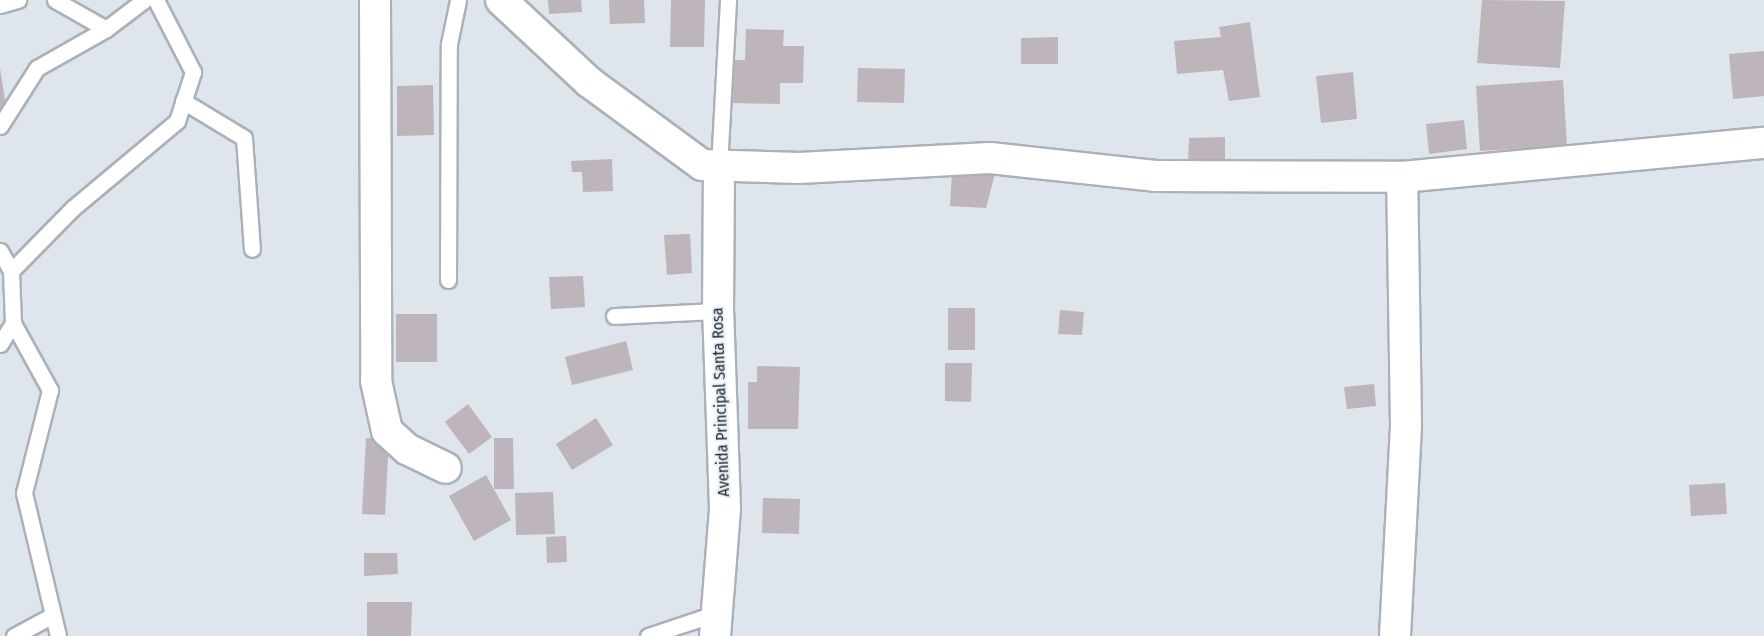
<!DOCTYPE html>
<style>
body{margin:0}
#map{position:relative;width:1764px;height:636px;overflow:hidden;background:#dee5ec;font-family:"Fira Sans Condensed",sans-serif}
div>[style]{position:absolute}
.building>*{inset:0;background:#bdb5bb}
.roads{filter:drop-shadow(2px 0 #aab1b8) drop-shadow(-2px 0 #aab1b8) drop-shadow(0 2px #aab1b8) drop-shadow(0 -2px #aab1b8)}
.lane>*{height:15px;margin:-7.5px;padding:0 7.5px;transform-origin:7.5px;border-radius:7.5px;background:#fff}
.street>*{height:30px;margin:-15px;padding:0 15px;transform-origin:15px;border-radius:15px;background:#fff}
span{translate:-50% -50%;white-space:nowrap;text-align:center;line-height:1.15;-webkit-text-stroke:4.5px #ebf2f9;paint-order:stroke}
.street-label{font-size:16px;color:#202325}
</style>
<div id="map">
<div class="building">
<div style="clip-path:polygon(548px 0,581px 0,582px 12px,549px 14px)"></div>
<div style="clip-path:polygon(609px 0,644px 0,645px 23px,610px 24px)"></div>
<div style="clip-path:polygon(671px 0,705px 0,704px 47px,670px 47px)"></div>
<div style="clip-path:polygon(1482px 0,1565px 1px,1560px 68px,1477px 63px)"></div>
<div style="clip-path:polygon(1250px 22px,1260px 97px,1229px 101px,1223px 70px,1177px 74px,1174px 41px,1221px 37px,1219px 27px)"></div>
<div style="clip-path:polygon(746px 29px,784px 30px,783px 46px,804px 46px,803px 83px,780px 83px,780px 104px,733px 103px,734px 60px,745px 60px)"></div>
<div style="clip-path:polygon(1058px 37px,1058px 64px,1021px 64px,1021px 38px)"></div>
<div style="clip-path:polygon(1764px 51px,1764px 96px,1733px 99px,1729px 54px)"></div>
<div style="clip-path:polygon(0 68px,6px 107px,0 108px)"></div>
<div style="clip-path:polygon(858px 68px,905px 69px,904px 103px,857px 102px)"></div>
<div style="clip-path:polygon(1353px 72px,1357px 119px,1321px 123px,1316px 76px)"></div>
<div style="clip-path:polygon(1563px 80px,1567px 146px,1480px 151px,1476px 86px)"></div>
<div style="clip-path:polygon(433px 85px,434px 135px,397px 136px,397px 86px)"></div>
<div style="clip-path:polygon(1464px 120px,1467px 149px,1429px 154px,1426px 124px)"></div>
<div style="clip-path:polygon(1225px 137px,1225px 165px,1188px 164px,1189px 138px)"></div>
<div style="clip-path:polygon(612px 159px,613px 191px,583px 192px,582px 172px,572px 172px,571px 161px)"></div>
<div style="clip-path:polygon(952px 172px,995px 174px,986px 208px,950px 206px)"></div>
<div style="clip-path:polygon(690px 234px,692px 273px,667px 275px,664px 235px)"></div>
<div style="clip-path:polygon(583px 276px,585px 307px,551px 309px,549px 277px)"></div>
<div style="clip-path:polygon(948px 308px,975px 308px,975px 350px,948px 350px)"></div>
<div style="clip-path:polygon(1060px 310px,1084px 312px,1082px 335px,1058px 334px)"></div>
<div style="clip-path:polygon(396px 314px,437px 314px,437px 362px,396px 362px)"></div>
<div style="clip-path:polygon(626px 341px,633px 370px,572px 385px,565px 357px)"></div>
<div style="clip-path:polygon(945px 363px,972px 363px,971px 402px,945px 401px)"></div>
<div style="clip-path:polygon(757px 366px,800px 367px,798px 429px,748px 429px,748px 382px,757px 382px)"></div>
<div style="clip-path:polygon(1374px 384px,1376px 406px,1347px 409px,1344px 387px)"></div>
<div style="clip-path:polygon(468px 404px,492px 437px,469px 454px,445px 422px)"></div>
<div style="clip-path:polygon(596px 418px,613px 445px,572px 470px,556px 444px)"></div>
<div style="clip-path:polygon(366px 438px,389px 439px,385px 515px,362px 514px)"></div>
<div style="clip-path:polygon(494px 438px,513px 438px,514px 489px,494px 489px)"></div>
<div style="clip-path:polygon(486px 475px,511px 520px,474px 541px,449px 496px)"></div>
<div style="clip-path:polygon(1725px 483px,1727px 514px,1691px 516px,1689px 485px)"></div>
<div style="clip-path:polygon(553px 492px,555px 534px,516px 535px,515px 493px)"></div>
<div style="clip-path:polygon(763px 498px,800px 499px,799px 534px,762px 533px)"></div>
<div style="clip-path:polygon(566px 536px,567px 562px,547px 563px,546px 537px)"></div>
<div style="clip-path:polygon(364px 553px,397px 553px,398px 574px,364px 576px)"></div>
<div style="clip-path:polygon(367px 602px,412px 602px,411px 636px,367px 636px)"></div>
</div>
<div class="roads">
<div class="lane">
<div style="left:55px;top:0;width:59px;rotate:29.6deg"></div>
<div style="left:106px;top:29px;width:48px;rotate:-37.3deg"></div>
<div style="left:0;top:5px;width:19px;rotate:-16deg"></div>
<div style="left:183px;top:101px;width:71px;rotate:31.2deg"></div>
<div style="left:244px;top:138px;width:111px;rotate:85.9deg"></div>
<div style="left:0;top:126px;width:69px;rotate:-57.5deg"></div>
<div style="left:37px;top:68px;width:79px;rotate:-29.5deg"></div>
<div style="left:719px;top:167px;width:167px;rotate:-86.9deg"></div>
<div style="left:0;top:251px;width:23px;rotate:61deg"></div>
<div style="left:11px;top:271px;width:88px;rotate:-45.5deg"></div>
<div style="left:73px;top:208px;width:136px;rotate:-39.9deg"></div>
<div style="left:177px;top:121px;width:52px;rotate:-71.9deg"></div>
<div style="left:193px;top:72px;width:81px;rotate:-117.2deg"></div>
<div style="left:448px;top:280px;width:236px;rotate:-89.8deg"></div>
<div style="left:449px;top:44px;width:45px;rotate:-78.4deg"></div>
<div style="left:614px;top:316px;width:104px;rotate:-2.8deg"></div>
<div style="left:13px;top:323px;width:77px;rotate:61.1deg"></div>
<div style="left:50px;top:390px;width:106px;rotate:104.2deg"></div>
<div style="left:24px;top:493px;width:147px;rotate:76.6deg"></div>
<div style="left:0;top:344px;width:25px;rotate:-58deg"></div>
<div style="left:13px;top:323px;width:52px;rotate:-92.2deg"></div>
<div style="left:14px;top:636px;width:44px;rotate:-28.3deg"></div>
<div style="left:648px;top:636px;width:73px;rotate:-18.4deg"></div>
</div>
<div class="street">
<div style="left:375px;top:0;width:381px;rotate:89.8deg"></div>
<div style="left:376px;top:381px;width:51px;rotate:77.6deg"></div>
<div style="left:387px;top:431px;width:27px;rotate:42deg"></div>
<div style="left:407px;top:449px;width:43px;rotate:26deg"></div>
<div style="left:501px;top:0;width:120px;rotate:43deg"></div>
<div style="left:589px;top:82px;width:140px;rotate:36.3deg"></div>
<div style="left:702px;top:165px;width:97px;rotate:1.8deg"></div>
<div style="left:799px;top:168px;width:191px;rotate:-3deg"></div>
<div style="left:990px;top:158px;width:166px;rotate:6.2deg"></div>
<div style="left:1155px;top:176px;width:247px;rotate:0.2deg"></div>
<div style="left:1402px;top:177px;width:364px;rotate:-5.4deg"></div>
<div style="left:715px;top:636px;width:128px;rotate:-85.5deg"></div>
<div style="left:725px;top:508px;width:197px;rotate:-92deg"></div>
<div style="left:718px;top:311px;width:144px;rotate:-89.6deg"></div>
<div style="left:1395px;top:636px;width:212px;rotate:-87deg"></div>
<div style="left:1406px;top:424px;width:247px;rotate:-90.9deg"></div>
</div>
</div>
<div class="street-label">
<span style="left:721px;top:402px;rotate:-92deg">Avenida Principal Santa Rosa</span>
</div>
</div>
